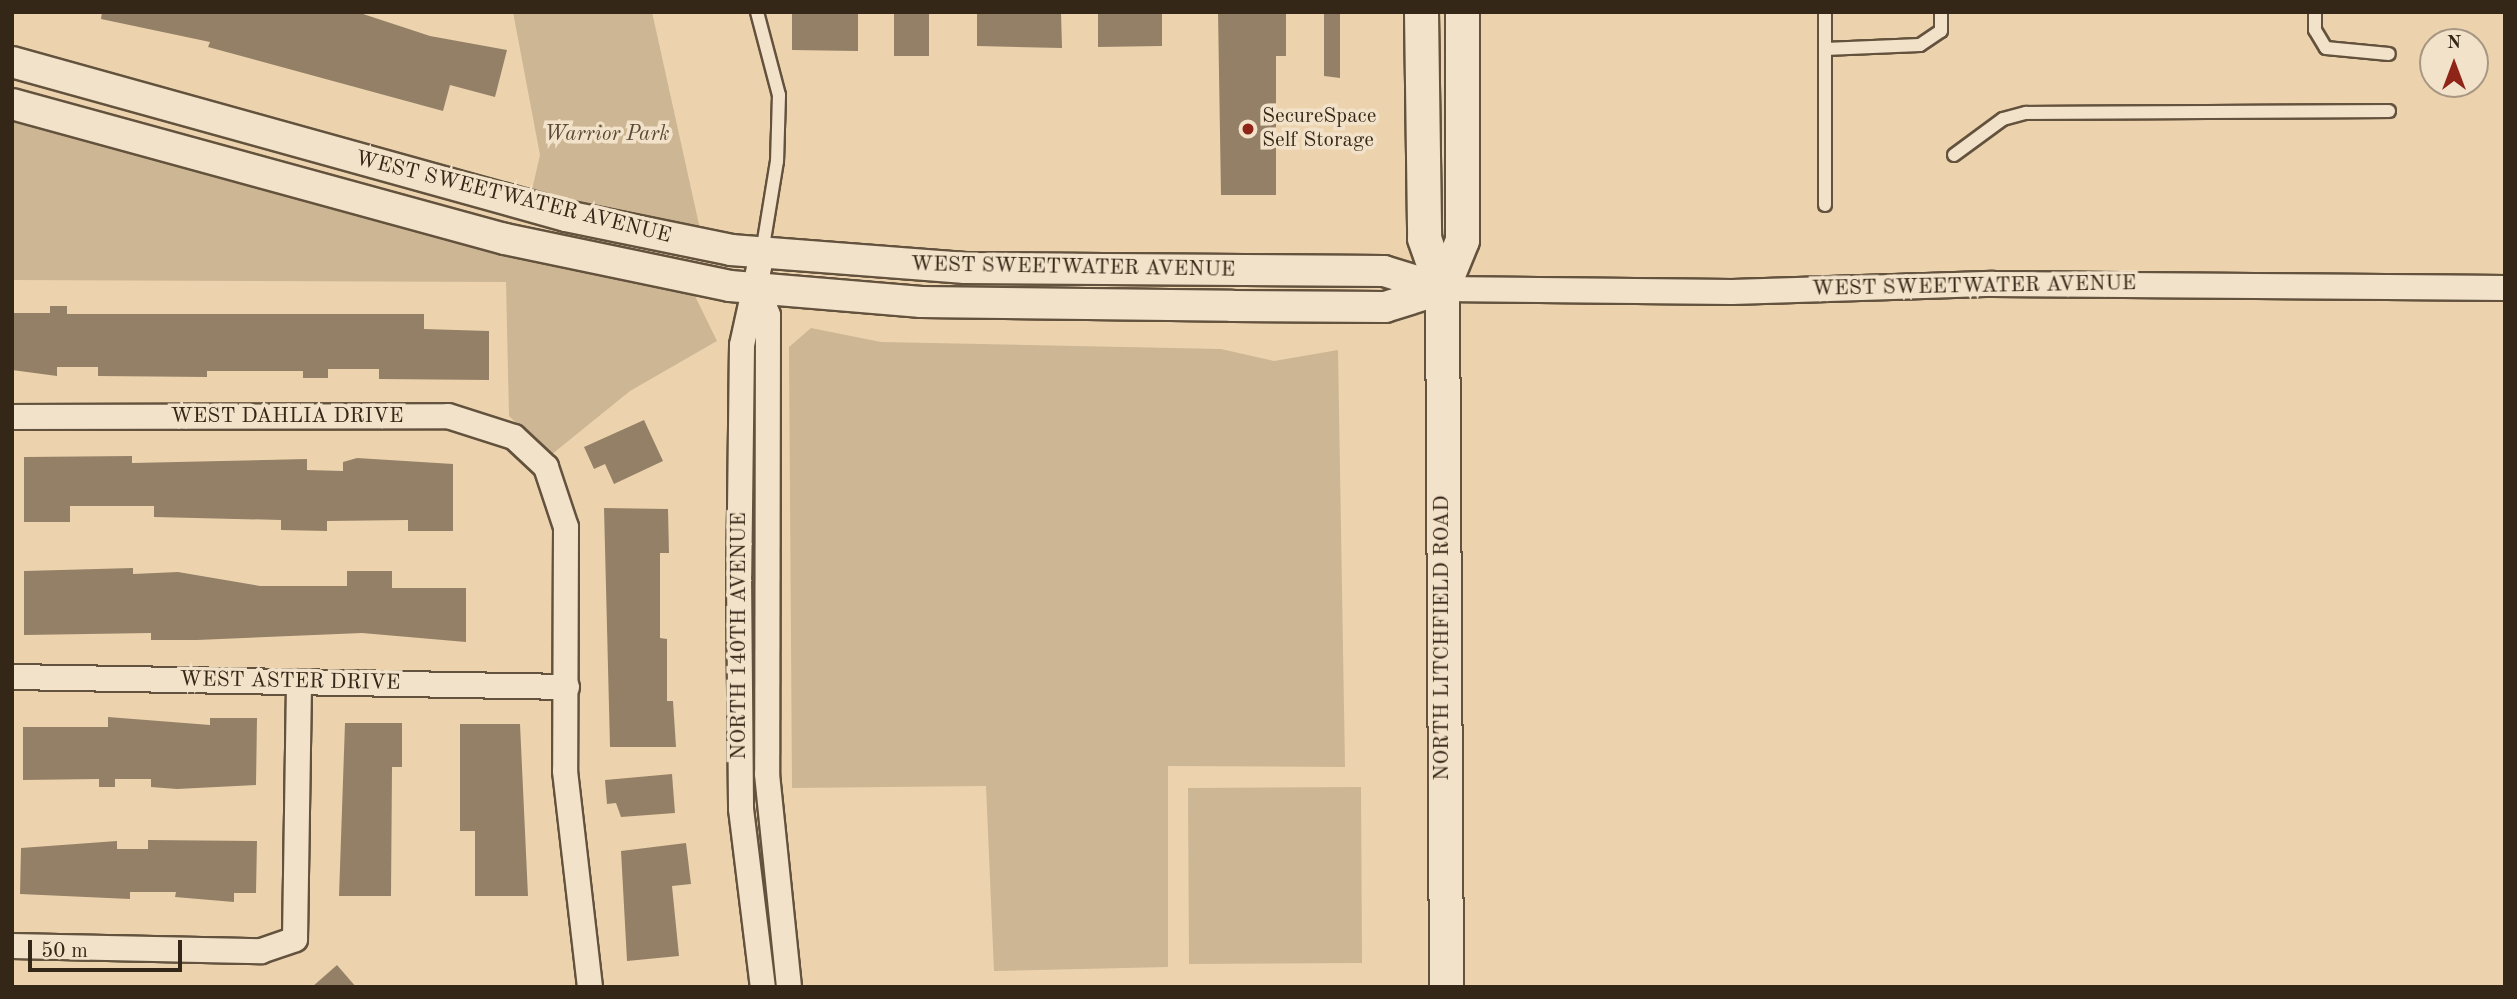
<!DOCTYPE html>
<style>
body{margin:0}
#map{position:relative;width:2517px;height:999px;overflow:hidden;background:#ecd3ae;font-family:"Old Standard TT",serif}
div>[style]{position:absolute}
.green>*{inset:0;background:#cdb694}
.building>*{inset:0;background:#948066}
.roads{filter:drop-shadow(2px 0 #63523d) drop-shadow(-2px 0 #63523d) drop-shadow(0 2px #63523d) drop-shadow(0 -2px #63523d)}
.service>*{height:12px;margin:-6px;padding:0 6px;transform-origin:6px;border-radius:6px;background:#f3e2ca}
.minor>*{height:24px;margin:-12px;padding:0 12px;transform-origin:12px;border-radius:12px;background:#f3e2ca}
.tertiary>*{height:30px;margin:-15px;padding:0 15px;transform-origin:15px;border-radius:15px;background:#f3e2ca}
.secondary>*{height:33px;margin:-16.5px;padding:0 16.5px;transform-origin:16.5px;border-radius:16.5px;background:#f3e2ca}
.dots>*{width:19px;height:19px;translate:-50% -50%;box-sizing:border-box;border:4px solid #f3e2ca;border-radius:50%}
span{translate:-50% -50%;white-space:nowrap;text-align:center;line-height:1.15;-webkit-text-stroke:7px #f3e2ca;paint-order:stroke}
.poi-label{font-size:21px;color:#352717}
.left{translate:0 -50%;text-align:left}
.park-label{font-size:21px;color:#5b4b36;font-style:italic}
.street-label{font-size:21px;color:#352717}
.frame{position:absolute;inset:0;border:14px solid #352717;pointer-events:none}
.north{position:absolute;left:2419px;top:28px;width:70px;height:70px;box-sizing:border-box;background:#f3e2ca;border:2px solid #a79782;border-radius:50%;rotate:0deg;font-size:19px;font-weight:700;line-height:28px;text-align:center;color:#352717}
.north::after{content:'';display:block;margin:auto;width:24px;height:32px;background:#8f2418;clip-path:polygon(50% 0,100% 100%,50% 72%,0 100%)}
.scale{position:absolute;left:28px;top:940px;width:154px;height:32px;box-sizing:border-box;border:4px solid #352717;border-top:0;padding-left:9px;font-size:21px;line-height:24px;white-space:nowrap;color:#352717;-webkit-text-stroke:5px #f3e2ca;paint-order:stroke}
</style>
<div id="map">
<div class="green">
<div style="clip-path:polygon(513px 12px,652px 12px,700px 229px,531px 194px,540px 155px)"></div>
<div style="clip-path:polygon(12px 112px,694px 294px,717px 341px,630px 391px,551px 455px,509px 416px,506px 282px,12px 280px)"></div>
<div style="clip-path:polygon(811px 328px,881px 342px,1221px 349px,1274px 361px,1338px 350px,1345px 767px,1168px 766px,1168px 967px,994px 971px,986px 786px,792px 788px,789px 347px)"></div>
<div style="clip-path:polygon(1361px 787px,1362px 963px,1189px 964px,1188px 788px)"></div>
</div>
<div class="building">
<div style="clip-path:polygon(102px 12px,357px 12px,430px 36px,507px 50px,495px 97px,450px 85px,443px 111px,208px 47px,210px 42px,101px 19px)"></div>
<div style="clip-path:polygon(792px 12px,858px 12px,858px 51px,792px 50px)"></div>
<div style="clip-path:polygon(894px 12px,929px 12px,929px 56px,894px 56px)"></div>
<div style="clip-path:polygon(977px 12px,1061px 12px,1062px 48px,977px 46px)"></div>
<div style="clip-path:polygon(1098px 12px,1162px 12px,1162px 46px,1098px 47px)"></div>
<div style="clip-path:polygon(1218px 12px,1286px 12px,1286px 56px,1276px 56px,1276px 195px,1221px 195px)"></div>
<div style="clip-path:polygon(1324px 12px,1340px 12px,1340px 78px,1324px 76px)"></div>
<div style="clip-path:polygon(50px 306px,67px 306px,67px 314px,424px 314px,424px 329px,489px 331px,489px 380px,379px 379px,379px 369px,328px 369px,328px 378px,303px 378px,303px 371px,207px 371px,207px 377px,98px 376px,98px 367px,57px 367px,57px 376px,12px 370px,12px 313px,50px 313px)"></div>
<div style="clip-path:polygon(644px 420px,663px 461px,614px 484px,605px 464px,594px 469px,584px 447px)"></div>
<div style="clip-path:polygon(132px 456px,132px 463px,307px 459px,307px 470px,343px 471px,343px 462px,357px 458px,453px 464px,453px 531px,408px 531px,408px 520px,327px 521px,327px 531px,281px 530px,281px 520px,154px 517px,154px 506px,70px 506px,70px 522px,24px 522px,24px 457px)"></div>
<div style="clip-path:polygon(604px 508px,668px 509px,669px 553px,660px 553px,660px 638px,667px 639px,667px 701px,673px 701px,676px 747px,610px 747px)"></div>
<div style="clip-path:polygon(133px 568px,133px 574px,178px 572px,260px 586px,347px 586px,347px 571px,392px 571px,392px 588px,466px 588px,466px 642px,362px 633px,197px 640px,151px 640px,151px 633px,24px 635px,24px 571px)"></div>
<div style="clip-path:polygon(108px 717px,210px 725px,210px 718px,257px 718px,256px 785px,177px 789px,151px 787px,151px 779px,115px 779px,115px 787px,99px 787px,99px 779px,23px 780px,23px 727px,108px 727px)"></div>
<div style="clip-path:polygon(345px 723px,402px 723px,402px 767px,392px 767px,391px 896px,339px 896px)"></div>
<div style="clip-path:polygon(460px 724px,520px 724px,528px 896px,475px 896px,475px 831px,460px 831px)"></div>
<div style="clip-path:polygon(672px 774px,675px 813px,621px 817px,616px 803px,607px 804px,605px 780px)"></div>
<div style="clip-path:polygon(148px 840px,257px 841px,256px 893px,234px 893px,234px 902px,175px 897px,176px 892px,130px 892px,130px 899px,20px 894px,21px 848px,117px 841px,117px 849px,148px 849px)"></div>
<div style="clip-path:polygon(686px 843px,691px 884px,672px 886px,679px 956px,627px 961px,621px 851px)"></div>
<div style="clip-path:polygon(337px 965px,356px 987px,312px 987px)"></div>
</div>
<div class="roads">
<div class="service">
<div style="left:757px;top:12px;width:86px;rotate:75.2deg"></div>
<div style="left:779px;top:95px;width:66px;rotate:91.7deg"></div>
<div style="left:777px;top:161px;width:93px;rotate:99.3deg"></div>
<div style="left:1825px;top:12px;width:193px;rotate:90deg"></div>
<div style="left:2315px;top:12px;width:18px;rotate:90deg"></div>
<div style="left:2315px;top:30px;width:21px;rotate:59deg"></div>
<div style="left:2326px;top:48px;width:63px;rotate:5.4deg"></div>
<div style="left:1825px;top:49px;width:95px;rotate:-2.4deg"></div>
<div style="left:1920px;top:45px;width:25px;rotate:-34deg"></div>
<div style="left:1941px;top:31px;width:19px;rotate:-90deg"></div>
<div style="left:1954px;top:155px;width:61px;rotate:-36.3deg"></div>
<div style="left:2003px;top:119px;width:24px;rotate:-15deg"></div>
<div style="left:2026px;top:113px;width:363px;rotate:-0.3deg"></div>
</div>
<div class="minor">
<div style="left:762px;top:254px;width:93px;rotate:102.4deg"></div>
<div style="left:742px;top:345px;width:230px;rotate:90.7deg"></div>
<div style="left:739px;top:575px;width:234px;rotate:89.5deg"></div>
<div style="left:741px;top:809px;width:179px;rotate:83deg"></div>
<div style="left:758px;top:288px;width:29px;rotate:70deg"></div>
<div style="left:768px;top:315px;width:459px;rotate:90.1deg"></div>
<div style="left:767px;top:774px;width:214px;rotate:84.1deg"></div>
<div style="left:1442px;top:289px;width:290px;rotate:0.6deg"></div>
<div style="left:1732px;top:292px;width:261px;rotate:-1.8deg"></div>
<div style="left:1993px;top:284px;width:512px;rotate:0.45deg"></div>
<div style="left:12px;top:417px;width:436px;rotate:-0.1deg"></div>
<div style="left:448px;top:416px;width:69px;rotate:17.7deg"></div>
<div style="left:514px;top:437px;width:44px;rotate:43.2deg"></div>
<div style="left:546px;top:467px;width:63px;rotate:71.6deg"></div>
<div style="left:566px;top:527px;width:244px;rotate:90.2deg"></div>
<div style="left:565px;top:771px;width:217px;rotate:83.4deg"></div>
<div style="left:12px;top:677px;width:555px;rotate:1.03deg"></div>
<div style="left:12px;top:946px;width:249px;rotate:1.2deg"></div>
<div style="left:261px;top:951px;width:36px;rotate:-19deg"></div>
<div style="left:295px;top:939px;width:257px;rotate:-89.1deg"></div>
</div>
<div class="tertiary">
<div style="left:12px;top:62px;width:575px;rotate:15.53deg"></div>
<div style="left:566px;top:216px;width:168px;rotate:11.6deg"></div>
<div style="left:731px;top:250px;width:235px;rotate:4.4deg"></div>
<div style="left:965px;top:268px;width:419px;rotate:0.4deg"></div>
<div style="left:1384px;top:271px;width:61px;rotate:17.2deg"></div>
<div style="left:12px;top:104px;width:511px;rotate:15.31deg"></div>
<div style="left:505px;top:239px;width:230px;rotate:11.8deg"></div>
<div style="left:730px;top:286px;width:192px;rotate:4.8deg"></div>
<div style="left:921px;top:302px;width:311px;rotate:0.7deg"></div>
<div style="left:1232px;top:306px;width:153px;rotate:0.4deg"></div>
<div style="left:1385px;top:307px;width:60px;rotate:-17.5deg"></div>
</div>
<div class="secondary">
<div style="left:1421px;top:12px;width:226px;rotate:89.2deg"></div>
<div style="left:1424px;top:238px;width:54px;rotate:70.6deg"></div>
<div style="left:1442px;top:289px;width:698px;rotate:89.67deg"></div>
<div style="left:1442px;top:289px;width:53px;rotate:-67.8deg"></div>
<div style="left:1462px;top:240px;width:228px;rotate:-90deg"></div>
</div>
</div>
<div class="dots">
<div style="left:1248px;top:129px;background:#8f2418"></div>
</div>
<div class="poi-label">
<span class="left" style="left:1262px;top:129px">SecureSpace<br>Self Storage</span>
</div>
<div class="park-label">
<span style="left:607px;top:135px">Warrior Park</span>
</div>
<div class="street-label">
<span style="left:513px;top:198px;rotate:14deg">WEST SWEETWATER AVENUE</span>
<span style="left:1073px;top:268px;rotate:1deg">WEST SWEETWATER AVENUE</span>
<span style="left:1974px;top:287px;rotate:-1deg">WEST SWEETWATER AVENUE</span>
<span style="left:287px;top:417px">WEST DAHLIA DRIVE</span>
<span style="left:740px;top:636px;rotate:-90deg">NORTH 140TH AVENUE</span>
<span style="left:1443px;top:638px;rotate:-90deg">NORTH LITCHFIELD ROAD</span>
<span style="left:290px;top:682px;rotate:1deg">WEST ASTER DRIVE</span>
</div>
<div class="frame"></div>
<div class="north">N</div>
<div class="scale">50 m</div>
</div>
